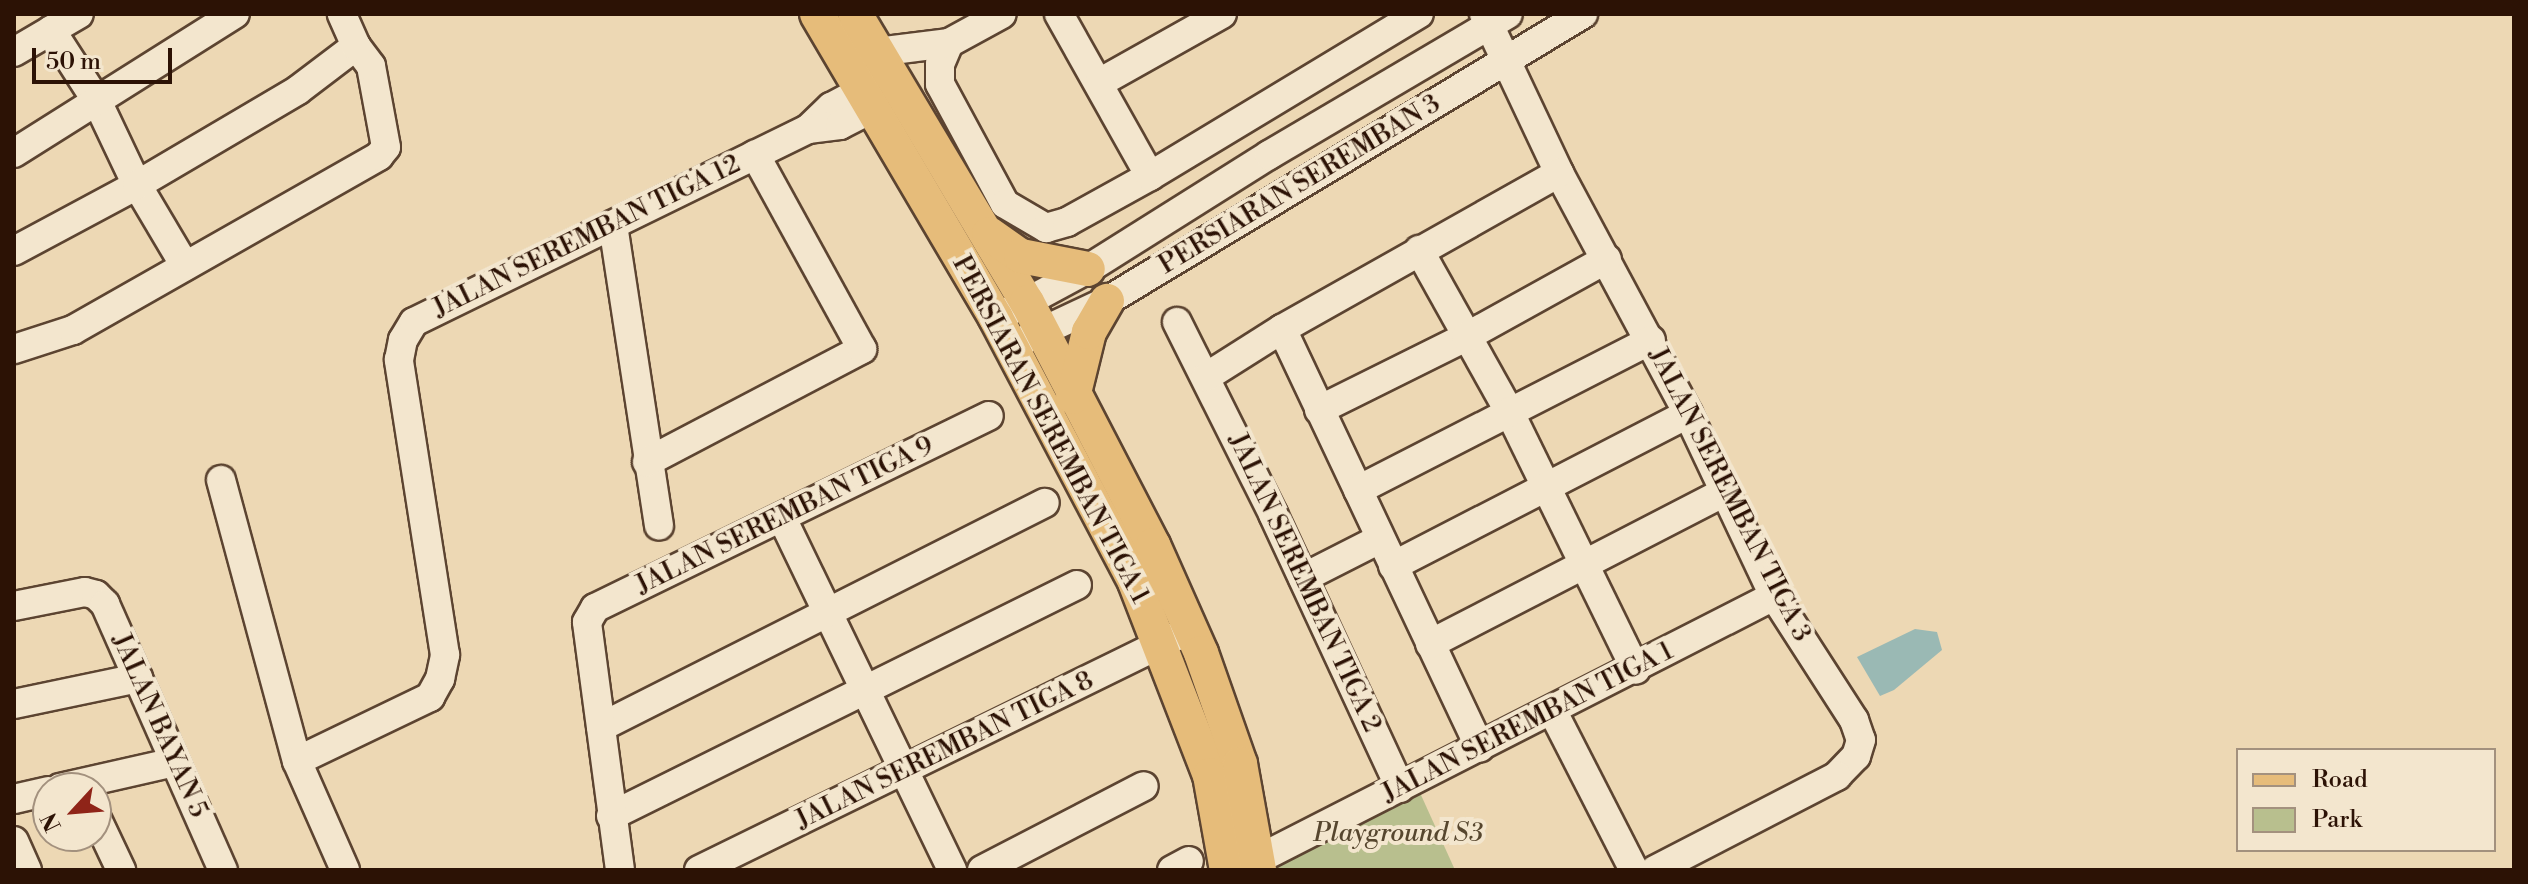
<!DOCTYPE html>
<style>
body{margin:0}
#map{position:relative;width:2528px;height:884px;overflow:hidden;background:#edd8b4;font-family:"Libre Bodoni",serif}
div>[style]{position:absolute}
.green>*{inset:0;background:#b8bf8e}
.water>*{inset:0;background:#9ab9b4}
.roads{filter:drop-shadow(2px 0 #5c4431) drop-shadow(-2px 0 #5c4431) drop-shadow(0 2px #5c4431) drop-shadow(0 -2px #5c4431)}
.minor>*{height:28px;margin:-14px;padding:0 14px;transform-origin:14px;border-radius:14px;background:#f3e6ce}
.major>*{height:34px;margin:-17px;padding:0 17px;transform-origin:17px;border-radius:17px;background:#e6bc7a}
span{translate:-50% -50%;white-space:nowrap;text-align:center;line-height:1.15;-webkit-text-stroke:8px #f3e6ce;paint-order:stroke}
.street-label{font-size:26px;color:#2c1205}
.park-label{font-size:26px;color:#56462e;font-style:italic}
.frame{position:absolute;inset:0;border:16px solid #2c1205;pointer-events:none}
.legend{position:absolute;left:2236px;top:748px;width:260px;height:104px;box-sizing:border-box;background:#f3e6ce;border:2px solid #a3917e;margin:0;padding:10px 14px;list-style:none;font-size:24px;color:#2c1205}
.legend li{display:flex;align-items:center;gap:16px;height:40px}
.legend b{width:40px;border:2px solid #a3917e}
.north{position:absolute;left:32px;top:772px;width:80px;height:80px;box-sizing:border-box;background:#f3e6ce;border:2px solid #a3917e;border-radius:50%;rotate:244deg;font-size:22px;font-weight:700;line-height:32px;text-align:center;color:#2c1205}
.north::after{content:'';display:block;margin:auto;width:28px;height:36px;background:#8f2418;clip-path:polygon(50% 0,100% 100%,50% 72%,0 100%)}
.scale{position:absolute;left:32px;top:48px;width:140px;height:36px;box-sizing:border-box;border:4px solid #2c1205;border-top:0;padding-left:10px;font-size:24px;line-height:28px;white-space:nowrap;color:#2c1205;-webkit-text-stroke:6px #f3e6ce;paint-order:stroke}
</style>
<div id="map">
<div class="green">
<div style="clip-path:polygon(1416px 784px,1455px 870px,1269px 870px,1268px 863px)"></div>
</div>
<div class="water">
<div style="clip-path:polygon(1915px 629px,1937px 632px,1942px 650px,1894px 690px,1880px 696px,1857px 657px)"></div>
</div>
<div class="roads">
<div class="minor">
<div style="left:1059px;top:14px;width:186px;rotate:60.7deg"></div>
<div style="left:1484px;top:14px;width:176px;rotate:64.7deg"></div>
<div style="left:1559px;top:173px;width:273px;rotate:61.8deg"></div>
<div style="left:1688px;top:414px;width:201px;rotate:64.7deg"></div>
<div style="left:1774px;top:596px;width:148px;rotate:57.2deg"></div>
<div style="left:1854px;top:720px;width:21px;rotate:71deg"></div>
<div style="left:1861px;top:740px;width:17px;rotate:107deg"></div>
<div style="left:1856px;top:756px;width:28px;rotate:134deg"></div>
<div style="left:1837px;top:776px;width:205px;rotate:152.7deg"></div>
<div style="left:51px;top:30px;width:87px;rotate:57.2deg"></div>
<div style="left:98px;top:103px;width:91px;rotate:64.6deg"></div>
<div style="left:137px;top:185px;width:94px;rotate:59.3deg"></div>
<div style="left:949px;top:43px;width:23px;rotate:113deg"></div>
<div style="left:940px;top:64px;width:20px;rotate:90deg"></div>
<div style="left:940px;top:84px;width:136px;rotate:61.6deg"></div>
<div style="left:1005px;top:204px;width:48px;rotate:30.3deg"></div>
<div style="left:1046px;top:228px;width:22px;rotate:-16deg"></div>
<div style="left:1067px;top:222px;width:95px;rotate:-29deg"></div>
<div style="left:1150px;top:176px;width:314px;rotate:-31.1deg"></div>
<div style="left:14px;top:52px;width:75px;rotate:-30.3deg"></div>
<div style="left:877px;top:52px;width:73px;rotate:-7.1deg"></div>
<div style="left:949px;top:43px;width:60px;rotate:-28.7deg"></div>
<div style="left:1099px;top:83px;width:141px;rotate:-29.3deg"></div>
<div style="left:808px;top:129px;width:32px;rotate:-44deg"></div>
<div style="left:831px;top:107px;width:34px;rotate:-28deg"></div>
<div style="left:14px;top:153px;width:261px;rotate:-32.2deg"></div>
<div style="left:613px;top:225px;width:304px;rotate:81.3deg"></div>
<div style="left:1419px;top:250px;width:184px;rotate:60.8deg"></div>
<div style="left:1509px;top:411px;width:288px;rotate:63.9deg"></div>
<div style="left:14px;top:251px;width:140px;rotate:-28.2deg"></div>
<div style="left:137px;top:185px;width:187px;rotate:-30.5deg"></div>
<div style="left:298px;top:90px;width:73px;rotate:-37.2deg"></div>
<div style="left:1008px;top:312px;width:91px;rotate:-28.3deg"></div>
<div style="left:1088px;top:269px;width:214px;rotate:-32.2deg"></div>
<div style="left:1269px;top:155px;width:277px;rotate:-30.5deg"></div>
<div style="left:1177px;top:322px;width:215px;rotate:63.4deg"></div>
<div style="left:1273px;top:514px;width:302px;rotate:65.1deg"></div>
<div style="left:1282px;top:329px;width:463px;rotate:64.7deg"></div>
<div style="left:1024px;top:340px;width:92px;rotate:-25.2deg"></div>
<div style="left:1107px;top:301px;width:556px;rotate:-31.09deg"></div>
<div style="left:14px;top:349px;width:62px;rotate:-17.9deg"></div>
<div style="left:73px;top:330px;width:352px;rotate:-29.6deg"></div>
<div style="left:379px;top:156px;width:11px;rotate:-52deg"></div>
<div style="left:386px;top:147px;width:82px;rotate:-100.5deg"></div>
<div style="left:371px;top:66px;width:25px;rotate:-127deg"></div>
<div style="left:356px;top:46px;width:35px;rotate:-114deg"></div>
<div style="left:1206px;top:377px;width:90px;rotate:-32.3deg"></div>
<div style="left:1282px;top:329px;width:318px;rotate:-29.4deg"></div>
<div style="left:1319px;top:410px;width:164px;rotate:-26.4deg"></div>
<div style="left:1466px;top:337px;width:161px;rotate:-29deg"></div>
<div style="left:647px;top:462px;width:243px;rotate:-27.7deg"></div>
<div style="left:862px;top:349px;width:222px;rotate:-118.8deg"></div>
<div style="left:221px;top:480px;width:291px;rotate:74.9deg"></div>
<div style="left:297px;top:761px;width:119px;rotate:66.2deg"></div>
<div style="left:1358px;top:490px;width:329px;rotate:-27.1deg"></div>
<div style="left:782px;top:518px;width:391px;rotate:64.2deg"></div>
<div style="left:1393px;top:566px;width:332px;rotate:-27.3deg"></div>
<div style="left:1303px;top:578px;width:86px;rotate:-26.9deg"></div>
<div style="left:14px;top:606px;width:72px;rotate:-11.2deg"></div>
<div style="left:85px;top:592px;width:11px;rotate:15deg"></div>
<div style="left:96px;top:595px;width:13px;rotate:45deg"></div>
<div style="left:105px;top:604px;width:291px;rotate:66.1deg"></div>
<div style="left:1430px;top:644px;width:332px;rotate:-27.3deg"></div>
<div style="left:14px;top:704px;width:127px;rotate:-11.8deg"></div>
<div style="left:1553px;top:712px;width:178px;rotate:62.9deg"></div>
<div style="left:601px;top:727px;width:497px;rotate:-26.8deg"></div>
<div style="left:297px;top:761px;width:148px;rotate:-25.7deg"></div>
<div style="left:430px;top:697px;width:21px;rotate:-61deg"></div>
<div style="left:440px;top:679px;width:25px;rotate:-78deg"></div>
<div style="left:445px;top:655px;width:299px;rotate:-98.9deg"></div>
<div style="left:399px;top:360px;width:20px;rotate:-79deg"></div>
<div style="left:403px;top:340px;width:21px;rotate:-59deg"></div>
<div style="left:414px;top:322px;width:439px;rotate:-26.1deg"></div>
<div style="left:808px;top:129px;width:32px;rotate:-7deg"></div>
<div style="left:840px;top:125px;width:35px;rotate:-27deg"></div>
<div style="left:60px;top:788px;width:117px;rotate:-12.8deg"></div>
<div style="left:14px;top:799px;width:35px;rotate:-13deg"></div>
<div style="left:611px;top:816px;width:520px;rotate:-26.37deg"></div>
<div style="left:96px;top:817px;width:59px;rotate:64.7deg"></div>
<div style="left:14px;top:841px;width:32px;rotate:66deg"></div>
<div style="left:1241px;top:868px;width:598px;rotate:-27.04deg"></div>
<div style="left:620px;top:870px;width:250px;rotate:-97.6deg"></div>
<div style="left:587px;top:622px;width:16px;rotate:-60deg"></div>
<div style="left:595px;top:608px;width:438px;rotate:-26deg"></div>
<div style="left:699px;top:870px;width:534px;rotate:-26.09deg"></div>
<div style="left:982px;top:870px;width:182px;rotate:-27.4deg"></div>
<div style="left:1172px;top:870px;width:19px;rotate:-28deg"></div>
</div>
<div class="major">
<div style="left:817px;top:14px;width:353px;rotate:59.5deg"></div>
<div style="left:996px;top:318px;width:298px;rotate:62.2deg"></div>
<div style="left:1135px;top:582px;width:207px;rotate:68.8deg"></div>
<div style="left:1210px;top:775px;width:97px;rotate:79.9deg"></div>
<div style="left:855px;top:14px;width:335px;rotate:59.2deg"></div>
<div style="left:1027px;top:302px;width:274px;rotate:62.6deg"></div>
<div style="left:1153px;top:545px;width:118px;rotate:66deg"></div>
<div style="left:1201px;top:653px;width:118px;rotate:70.6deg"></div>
<div style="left:1240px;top:764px;width:108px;rotate:79.8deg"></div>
<div style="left:989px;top:234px;width:39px;rotate:35deg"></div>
<div style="left:1021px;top:256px;width:68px;rotate:11deg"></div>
<div style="left:1073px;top:397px;width:67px;rotate:-76.2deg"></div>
<div style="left:1089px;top:332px;width:36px;rotate:-60deg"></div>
</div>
</div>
<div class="street-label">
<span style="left:1300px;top:185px;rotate:-31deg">PERSIARAN SEREMBAN 3</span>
<span style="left:587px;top:237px;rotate:-26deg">JALAN SEREMBAN TIGA 12</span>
<span style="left:1050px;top:430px;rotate:62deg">PERSIARAN SEREMBAN TIGA 1</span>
<span style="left:1729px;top:495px;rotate:63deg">JALAN SEREMBAN TIGA 3</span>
<span style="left:785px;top:516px;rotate:-26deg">JALAN SEREMBAN TIGA 9</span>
<span style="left:1304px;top:583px;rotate:65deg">JALAN SEREMBAN TIGA 2</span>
<span style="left:1528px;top:723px;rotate:-27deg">JALAN SEREMBAN TIGA 1</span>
<span style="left:159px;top:726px;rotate:66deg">JALAN BAYAN 5</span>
<span style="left:945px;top:751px;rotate:-26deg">JALAN SEREMBAN TIGA 8</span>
</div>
<div class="park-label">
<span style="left:1398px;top:834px">Playground S3</span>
</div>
<div class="frame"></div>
<ul class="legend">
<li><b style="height:10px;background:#e6bc7a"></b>Road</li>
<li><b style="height:22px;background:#b8bf8e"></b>Park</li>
</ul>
<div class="north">N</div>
<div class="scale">50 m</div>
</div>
